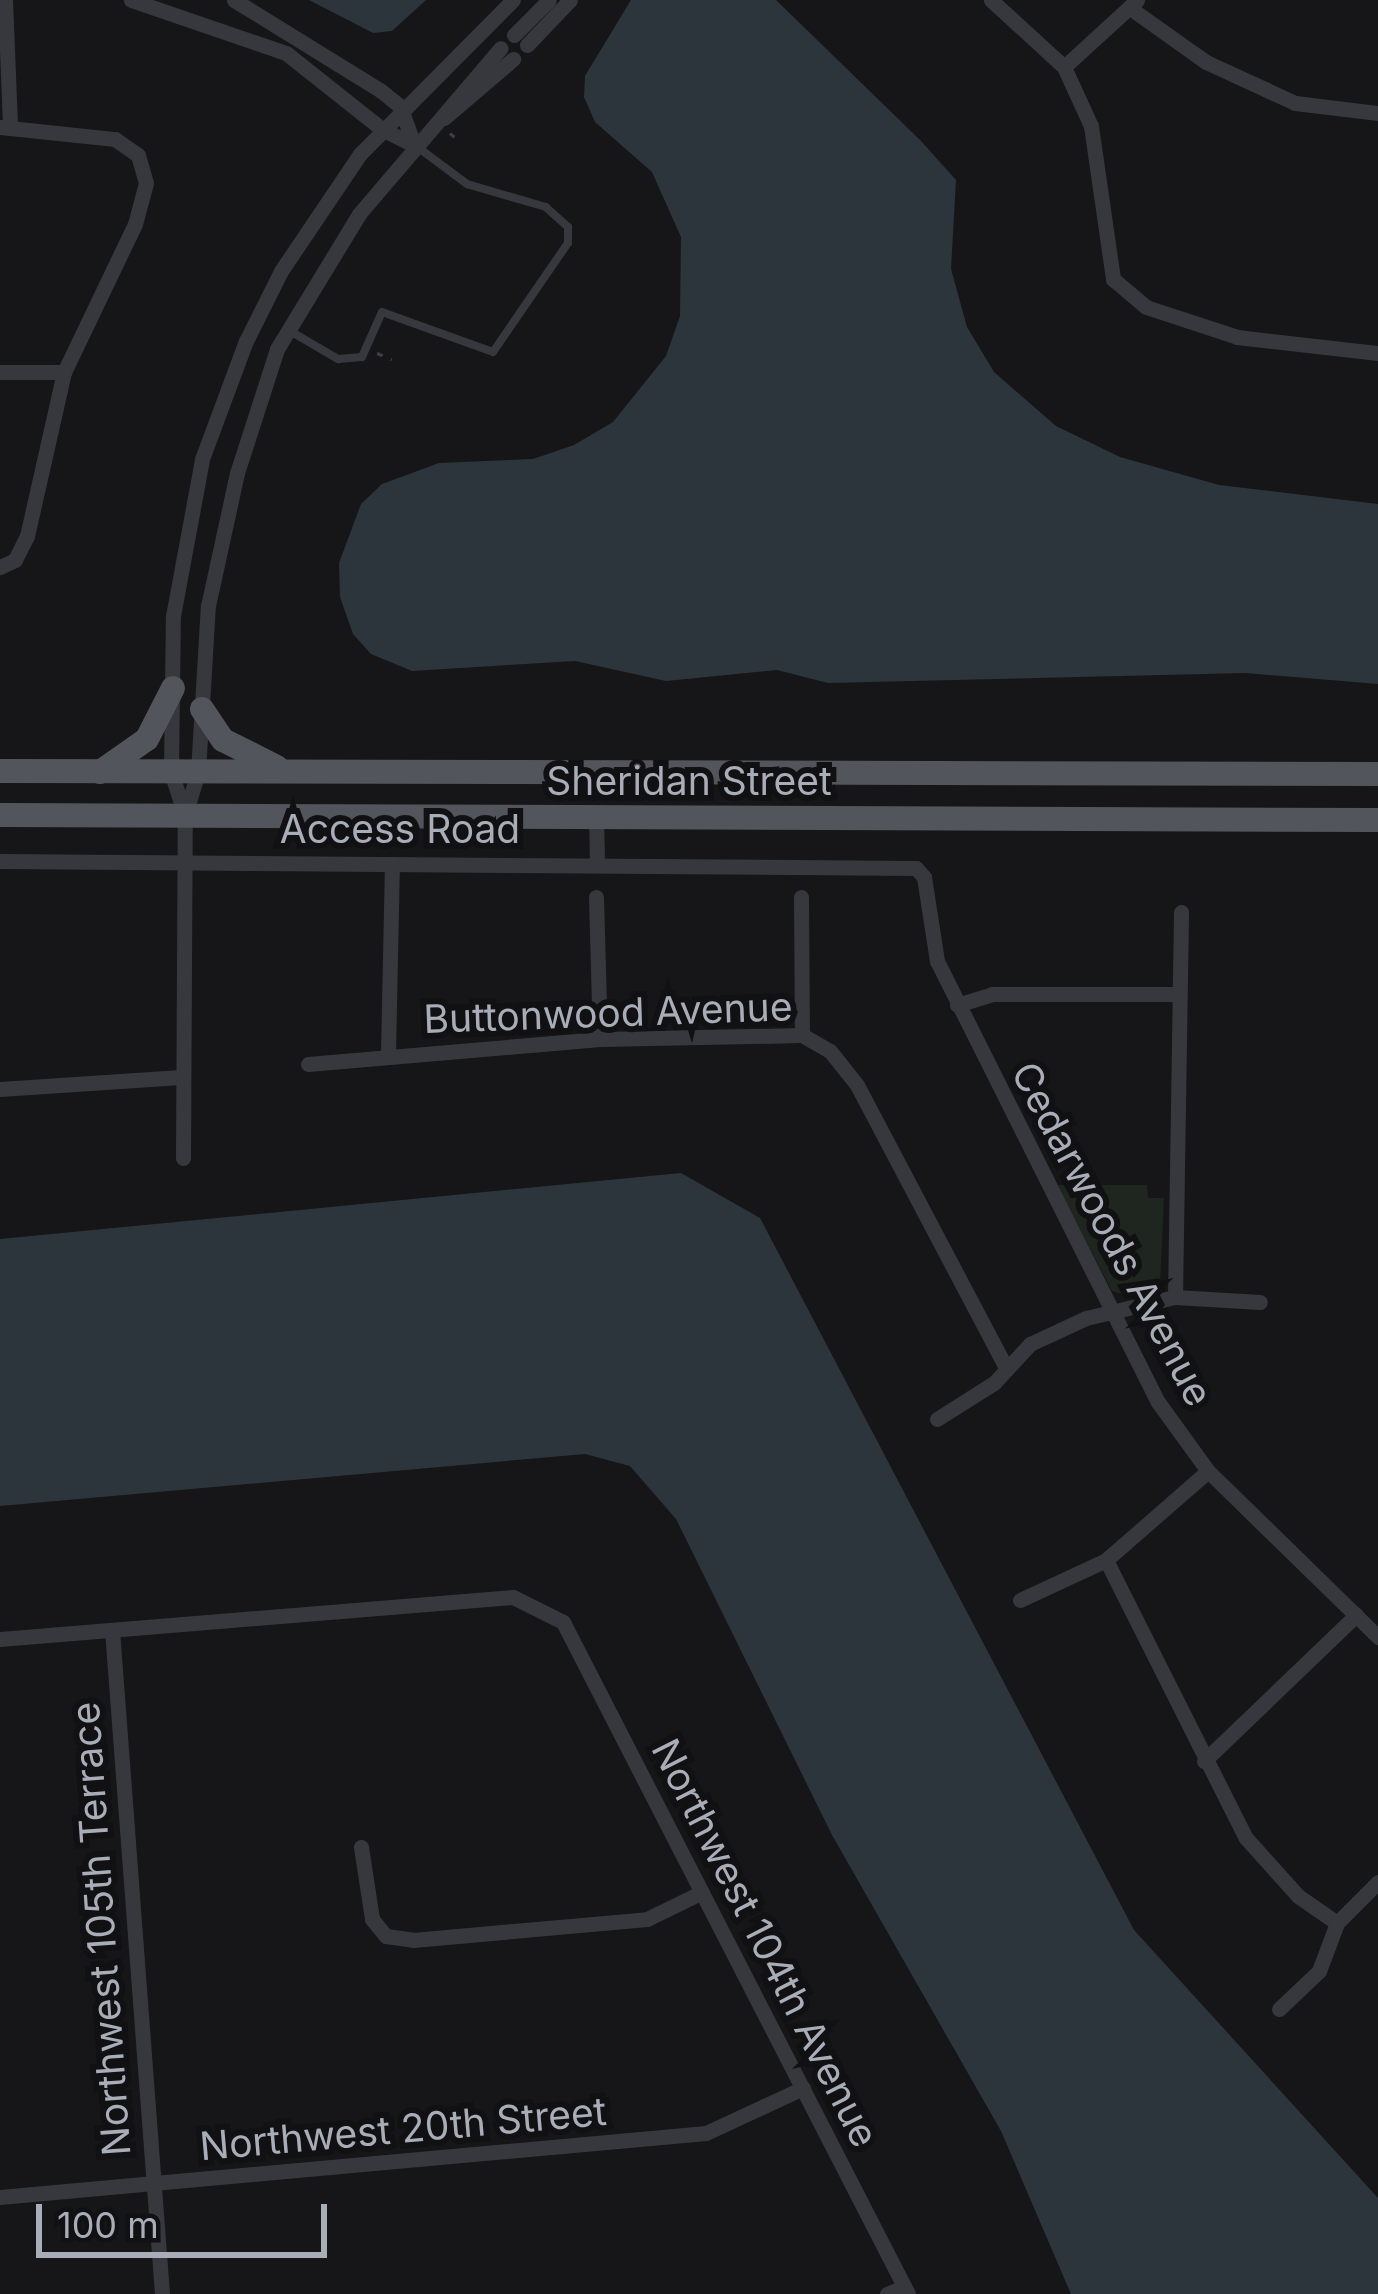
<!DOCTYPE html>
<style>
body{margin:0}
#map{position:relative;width:1378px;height:2294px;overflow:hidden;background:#161618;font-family:Inter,sans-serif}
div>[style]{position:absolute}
.green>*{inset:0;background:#1e261f}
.water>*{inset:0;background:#2c353c}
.path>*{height:3px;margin-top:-1.5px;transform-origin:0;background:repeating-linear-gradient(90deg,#3d3f44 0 6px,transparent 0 15px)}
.service>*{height:8px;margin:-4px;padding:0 4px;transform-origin:4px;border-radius:4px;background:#37383d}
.minor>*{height:15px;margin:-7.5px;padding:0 7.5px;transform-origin:7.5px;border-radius:7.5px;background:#37383d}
.primary>*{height:24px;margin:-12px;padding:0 12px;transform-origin:12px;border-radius:12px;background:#53555c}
span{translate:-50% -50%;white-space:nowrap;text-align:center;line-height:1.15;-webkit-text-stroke:12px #111113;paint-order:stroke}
.street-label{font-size:39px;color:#a8adb8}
.scale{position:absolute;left:36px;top:2204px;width:291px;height:54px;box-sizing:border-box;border:6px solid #a8adb8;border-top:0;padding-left:15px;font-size:36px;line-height:42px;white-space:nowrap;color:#a8adb8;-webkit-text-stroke:9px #111113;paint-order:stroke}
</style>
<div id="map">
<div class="green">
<div style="clip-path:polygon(1057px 1185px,1147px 1185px,1148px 1198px,1164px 1198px,1160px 1285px,1134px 1298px,1112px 1291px)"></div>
</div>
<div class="water">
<div style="clip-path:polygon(309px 0,426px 0,392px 31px,373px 33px)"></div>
<div style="clip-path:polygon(631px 0,776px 0,921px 141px,956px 180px,951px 269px,967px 327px,994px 372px,1056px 426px,1120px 457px,1219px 485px,1378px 504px,1378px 684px,1245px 673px,828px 683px,777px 670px,666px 681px,575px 661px,412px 671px,371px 654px,353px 634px,340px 597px,339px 563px,361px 504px,382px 484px,439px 463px,533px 459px,574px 445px,613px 422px,666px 356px,680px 316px,681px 237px,652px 172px,595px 122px,584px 97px,585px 76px)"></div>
<div style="clip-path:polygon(681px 1173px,760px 1218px,1134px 1930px,1378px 2198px,1378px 2294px,1071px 2294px,1001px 2131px,832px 1835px,676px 1519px,630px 1466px,585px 1454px,0 1506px,0 1239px)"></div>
</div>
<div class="path">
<div style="left:450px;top:133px;width:11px;rotate:41deg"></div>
<div style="left:377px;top:353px;width:16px;rotate:22deg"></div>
</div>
<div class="service">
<div style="left:290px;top:331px;width:56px;rotate:30.3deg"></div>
<div style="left:338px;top:359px;width:24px;rotate:-5deg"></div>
<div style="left:362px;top:357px;width:49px;rotate:-66deg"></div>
<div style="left:382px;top:312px;width:118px;rotate:19.8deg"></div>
<div style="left:493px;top:352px;width:132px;rotate:-55.5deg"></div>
<div style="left:568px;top:243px;width:16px;rotate:-90deg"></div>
<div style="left:568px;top:227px;width:30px;rotate:-138deg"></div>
<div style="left:546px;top:207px;width:82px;rotate:-163.8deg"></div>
<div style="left:467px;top:184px;width:64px;rotate:-143.3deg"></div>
</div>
<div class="minor">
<div style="left:5px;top:0;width:127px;rotate:87.7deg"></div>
<div style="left:131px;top:0;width:164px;rotate:18.9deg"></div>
<div style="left:286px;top:53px;width:122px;rotate:38.4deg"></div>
<div style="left:382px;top:129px;width:36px;rotate:27deg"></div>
<div style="left:234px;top:0;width:172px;rotate:31.7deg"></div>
<div style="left:380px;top:90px;width:26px;rotate:39deg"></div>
<div style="left:400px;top:106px;width:41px;rotate:70.3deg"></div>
<div style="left:991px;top:0;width:99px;rotate:42.5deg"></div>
<div style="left:1064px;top:67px;width:65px;rotate:65.4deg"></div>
<div style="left:1091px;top:126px;width:155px;rotate:81.8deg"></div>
<div style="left:1113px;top:279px;width:43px;rotate:40.3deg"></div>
<div style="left:1146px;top:307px;width:96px;rotate:18.2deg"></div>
<div style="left:1237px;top:337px;width:142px;rotate:6.5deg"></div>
<div style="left:1130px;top:8px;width:93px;rotate:35.4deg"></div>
<div style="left:1206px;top:62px;width:98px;rotate:24.7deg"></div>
<div style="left:1295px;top:103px;width:84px;rotate:6.9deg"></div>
<div style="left:514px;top:35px;width:49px;rotate:-45deg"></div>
<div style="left:527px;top:45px;width:62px;rotate:-46.3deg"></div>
<div style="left:1064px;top:67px;width:99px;rotate:-42.5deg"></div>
<div style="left:444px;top:118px;width:91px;rotate:-40.5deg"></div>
<div style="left:0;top:127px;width:116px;rotate:6deg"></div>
<div style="left:115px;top:139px;width:28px;rotate:35deg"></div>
<div style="left:138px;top:155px;width:29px;rotate:74deg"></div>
<div style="left:146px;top:183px;width:42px;rotate:105deg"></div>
<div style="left:135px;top:224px;width:164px;rotate:115.6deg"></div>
<div style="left:64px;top:372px;width:168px;rotate:102.7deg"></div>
<div style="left:27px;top:536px;width:27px;rotate:117deg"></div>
<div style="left:15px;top:560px;width:17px;rotate:155deg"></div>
<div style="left:0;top:372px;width:64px"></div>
<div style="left:184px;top:812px;width:42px;rotate:-108deg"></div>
<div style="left:171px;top:772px;width:156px;rotate:-89.3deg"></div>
<div style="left:173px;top:616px;width:160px;rotate:-79.5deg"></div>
<div style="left:202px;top:459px;width:126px;rotate:-69.6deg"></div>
<div style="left:246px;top:341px;width:78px;rotate:-63.4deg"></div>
<div style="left:281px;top:271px;width:141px;rotate:-56deg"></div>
<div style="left:360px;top:154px;width:217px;rotate:-45.2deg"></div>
<div style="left:596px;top:817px;width:45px;rotate:88.7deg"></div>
<div style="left:0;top:861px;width:916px;rotate:0.44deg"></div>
<div style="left:916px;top:868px;width:12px;rotate:48deg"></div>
<div style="left:924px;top:877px;width:85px;rotate:81.2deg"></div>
<div style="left:937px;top:961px;width:493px;rotate:63.4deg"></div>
<div style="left:1158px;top:1402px;width:85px;rotate:54.1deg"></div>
<div style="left:1208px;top:1471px;width:238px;rotate:44.3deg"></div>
<div style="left:596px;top:897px;width:142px;rotate:88.4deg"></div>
<div style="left:801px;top:897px;width:138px;rotate:89.6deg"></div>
<div style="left:957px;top:1005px;width:37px;rotate:-17deg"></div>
<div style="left:992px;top:994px;width:187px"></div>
<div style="left:388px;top:1053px;width:189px;rotate:-88.8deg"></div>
<div style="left:308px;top:1064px;width:293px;rotate:-4.9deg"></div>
<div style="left:600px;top:1039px;width:202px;rotate:-1.1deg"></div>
<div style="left:802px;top:1035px;width:32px;rotate:30deg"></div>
<div style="left:830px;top:1051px;width:43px;rotate:51.5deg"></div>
<div style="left:857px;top:1085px;width:321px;rotate:62.2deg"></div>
<div style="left:0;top:1089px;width:181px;rotate:-3.8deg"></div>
<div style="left:183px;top:1158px;width:343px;rotate:-89.7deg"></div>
<div style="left:185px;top:815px;width:45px;rotate:-73.2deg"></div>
<div style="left:198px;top:772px;width:166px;rotate:-86.6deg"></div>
<div style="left:208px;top:606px;width:136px;rotate:-77.7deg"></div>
<div style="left:237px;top:473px;width:130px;rotate:-72.1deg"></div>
<div style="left:277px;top:349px;width:158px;rotate:-58.7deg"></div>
<div style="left:359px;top:214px;width:218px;rotate:-49.5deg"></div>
<div style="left:1175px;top:1297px;width:385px;rotate:-89.1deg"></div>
<div style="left:937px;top:1419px;width:67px;rotate:-32.3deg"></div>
<div style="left:994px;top:1383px;width:53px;rotate:-47.3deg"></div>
<div style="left:1030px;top:1344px;width:62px;rotate:-24.9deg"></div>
<div style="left:1086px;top:1318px;width:91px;rotate:-13.3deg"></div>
<div style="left:1175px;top:1297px;width:85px;rotate:3.4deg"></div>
<div style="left:1106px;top:1560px;width:311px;rotate:63.3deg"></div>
<div style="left:1246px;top:1838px;width:78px;rotate:48.1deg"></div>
<div style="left:1298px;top:1896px;width:47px;rotate:34.7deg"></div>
<div style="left:1020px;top:1600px;width:95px;rotate:-24.9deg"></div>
<div style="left:1106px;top:1560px;width:135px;rotate:-41.1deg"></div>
<div style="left:112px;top:1630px;width:666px;rotate:85.69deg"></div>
<div style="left:0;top:1639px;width:515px;rotate:-4.68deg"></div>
<div style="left:513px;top:1597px;width:56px;rotate:26.6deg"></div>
<div style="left:563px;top:1622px;width:755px;rotate:62.82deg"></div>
<div style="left:1204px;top:1761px;width:211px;rotate:-43.8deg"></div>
<div style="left:361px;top:1847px;width:73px;rotate:81.3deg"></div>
<div style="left:372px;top:1919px;width:22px;rotate:51deg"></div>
<div style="left:386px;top:1936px;width:27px;rotate:8deg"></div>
<div style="left:413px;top:1940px;width:235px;rotate:-5.1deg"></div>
<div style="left:647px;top:1919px;width:61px;rotate:-26.1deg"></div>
<div style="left:1279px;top:2009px;width:55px;rotate:-43.5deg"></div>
<div style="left:1319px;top:1971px;width:51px;rotate:-69.4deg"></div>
<div style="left:1337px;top:1923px;width:58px;rotate:-45deg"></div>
<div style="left:0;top:2197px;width:709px;rotate:-5.18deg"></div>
<div style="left:706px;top:2133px;width:107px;rotate:-24.9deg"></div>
<div style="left:887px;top:2294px;width:18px;rotate:-22deg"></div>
</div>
<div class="primary">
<div style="left:202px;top:709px;width:37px;rotate:56deg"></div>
<div style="left:223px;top:740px;width:60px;rotate:26.6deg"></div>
<div style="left:0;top:771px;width:1378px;rotate:0.12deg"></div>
<div style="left:100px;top:772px;width:57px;rotate:-35.1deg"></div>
<div style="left:147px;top:739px;width:57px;rotate:-63deg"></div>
<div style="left:0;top:815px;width:1378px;rotate:0.21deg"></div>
</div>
<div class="street-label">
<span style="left:689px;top:781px">Sheridan Street</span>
<span style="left:400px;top:829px">Access Road</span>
<span style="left:608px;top:1013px;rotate:-2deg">Buttonwood Avenue</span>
<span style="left:1112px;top:1234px;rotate:62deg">Cedarwoods Avenue</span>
<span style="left:101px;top:1929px;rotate:-94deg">Northwest 105th Terrace</span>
<span style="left:765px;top:1943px;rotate:63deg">Northwest 104th Avenue</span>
<span style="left:403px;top:2129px;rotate:-5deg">Northwest 20th Street</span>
</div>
<div class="scale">100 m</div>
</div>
